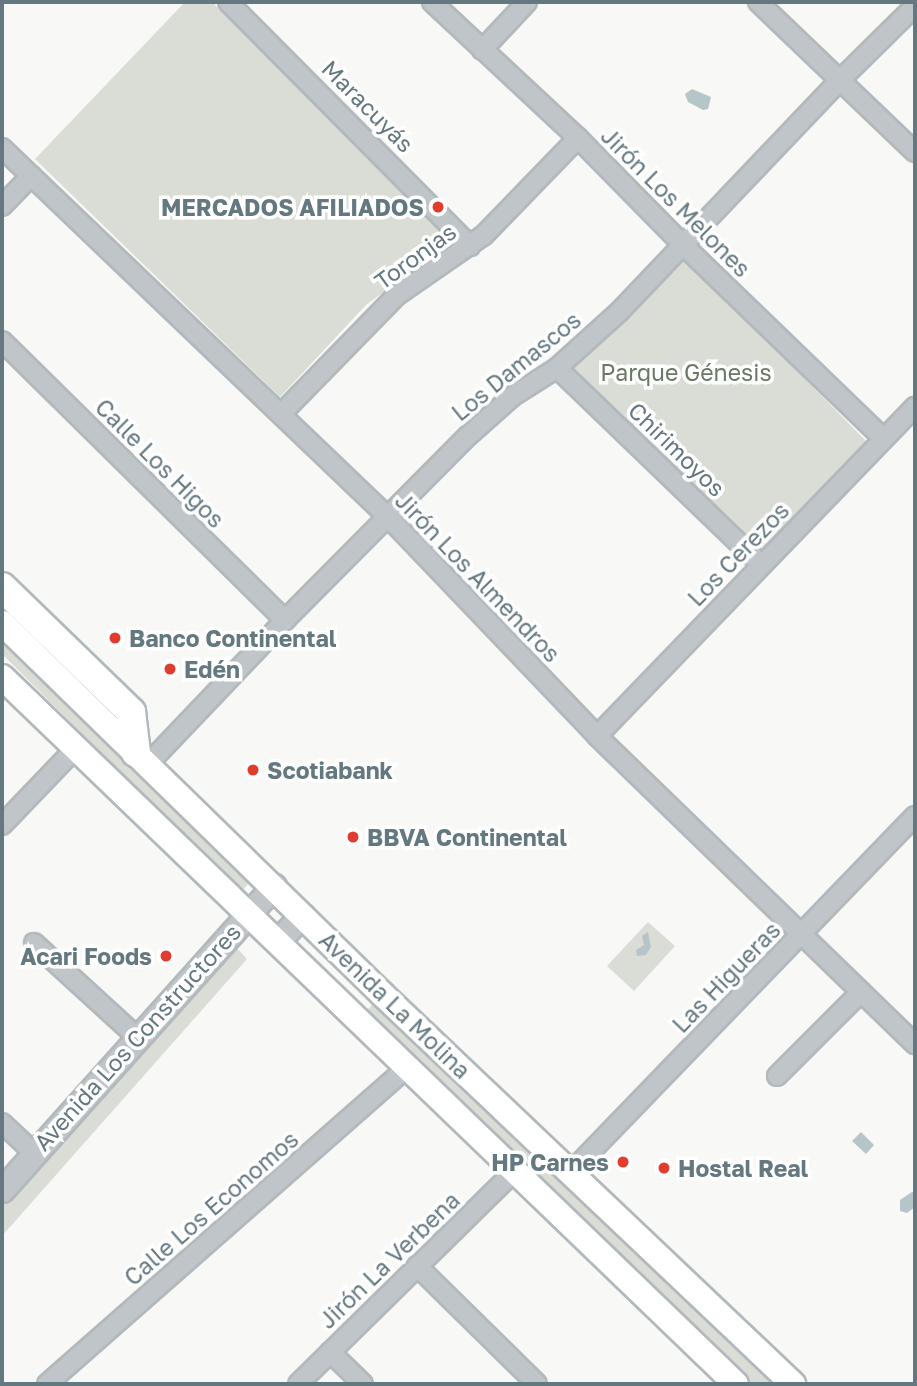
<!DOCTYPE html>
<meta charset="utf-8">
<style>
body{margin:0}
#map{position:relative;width:917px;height:1386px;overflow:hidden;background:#f8f8f6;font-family:"Golos Text",sans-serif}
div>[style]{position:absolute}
.green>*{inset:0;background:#d9ddd5}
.water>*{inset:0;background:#b6c5c7}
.roads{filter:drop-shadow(2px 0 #b2b9bc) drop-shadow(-2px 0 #b2b9bc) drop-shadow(0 2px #b2b9bc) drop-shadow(0 -2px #b2b9bc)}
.minor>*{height:18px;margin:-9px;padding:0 9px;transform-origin:9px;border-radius:9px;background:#bfc5c8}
.tertiary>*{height:23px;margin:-11.5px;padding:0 11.5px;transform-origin:11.5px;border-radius:11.5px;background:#bfc5c8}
.secondary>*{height:24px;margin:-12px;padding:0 12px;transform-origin:12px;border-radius:12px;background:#fff}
.primary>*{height:28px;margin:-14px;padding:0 14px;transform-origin:14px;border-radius:14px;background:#fff}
.dots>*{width:19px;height:19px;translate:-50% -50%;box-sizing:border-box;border:4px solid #fff;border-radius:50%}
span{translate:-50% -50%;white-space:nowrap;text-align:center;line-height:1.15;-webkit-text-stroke:7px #fff;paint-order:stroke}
.street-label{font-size:23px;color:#647880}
.poi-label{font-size:23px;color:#647880;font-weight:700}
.right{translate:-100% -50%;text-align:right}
.left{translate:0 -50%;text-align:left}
.park-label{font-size:23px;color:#6a7963}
.frame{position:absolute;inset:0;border:4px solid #647880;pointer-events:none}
</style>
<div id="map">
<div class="green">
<div style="clip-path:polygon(185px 2px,212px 2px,454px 240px,366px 305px,280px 397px,35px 159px)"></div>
<div style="clip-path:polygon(678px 261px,690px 262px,867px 442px,762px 553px,573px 373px,572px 364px,625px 319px)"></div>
<div style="clip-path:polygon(2px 637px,250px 882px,241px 892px,2px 654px)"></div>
<div style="clip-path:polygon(648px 922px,675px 946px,634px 991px,607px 966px)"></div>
<div style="clip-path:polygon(234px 945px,247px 959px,2px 1236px,2px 1207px)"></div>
<div style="clip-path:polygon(372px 1005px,379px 1007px,774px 1384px,751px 1384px,367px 1016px,367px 1010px)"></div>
</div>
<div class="water">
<div style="clip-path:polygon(692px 89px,711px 97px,708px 109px,703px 110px,688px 102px,685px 94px)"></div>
<div style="clip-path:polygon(648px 932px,651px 947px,646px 955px,637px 956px,636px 950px,644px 945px,642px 936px)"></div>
<div style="clip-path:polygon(861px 1132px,874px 1145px,866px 1154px,852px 1141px)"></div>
<div style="clip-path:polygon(912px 1192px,915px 1193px,915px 1207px,907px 1213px,900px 1211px,900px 1200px)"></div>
</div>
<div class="roads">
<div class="minor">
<div style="left:228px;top:2px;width:344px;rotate:45.2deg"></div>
<div style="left:432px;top:2px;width:200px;rotate:43deg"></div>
<div style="left:578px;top:138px;width:150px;rotate:45.5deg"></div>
<div style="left:683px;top:245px;width:279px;rotate:44deg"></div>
<div style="left:758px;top:2px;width:217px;rotate:43.7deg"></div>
<div style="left:482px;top:50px;width:66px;rotate:-46.8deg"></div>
<div style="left:2px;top:148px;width:535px;rotate:43.71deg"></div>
<div style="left:389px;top:518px;width:301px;rotate:46.3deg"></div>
<div style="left:597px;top:736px;width:443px;rotate:44.1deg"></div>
<div style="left:2px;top:206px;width:42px;rotate:-46deg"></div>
<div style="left:2px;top:341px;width:397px;rotate:44.6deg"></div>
<div style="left:557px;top:368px;width:284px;rotate:43.9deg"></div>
<div style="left:281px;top:414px;width:165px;rotate:-45.7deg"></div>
<div style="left:396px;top:296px;width:107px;rotate:-34.7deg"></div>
<div style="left:484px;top:235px;width:135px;rotate:-45.9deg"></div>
<div style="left:597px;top:736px;width:458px;rotate:-46deg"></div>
<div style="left:148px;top:764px;width:199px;rotate:-46.4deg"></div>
<div style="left:285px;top:620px;width:261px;rotate:-45.2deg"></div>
<div style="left:469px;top:435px;width:59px;rotate:-41.6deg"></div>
<div style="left:513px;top:396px;width:52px;rotate:-32.5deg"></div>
<div style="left:557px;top:368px;width:85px;rotate:-42.1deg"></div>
<div style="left:620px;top:311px;width:318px;rotate:-46.4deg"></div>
<div style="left:839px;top:81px;width:107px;rotate:-44.6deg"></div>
<div style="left:2px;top:825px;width:105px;rotate:-46.2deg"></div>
<div style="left:34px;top:943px;width:141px;rotate:42.4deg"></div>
<div style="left:777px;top:1076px;width:119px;rotate:-45deg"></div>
<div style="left:2px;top:1123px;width:44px;rotate:43.2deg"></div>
<div style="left:571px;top:1172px;width:495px;rotate:-46deg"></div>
<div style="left:417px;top:1266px;width:168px;rotate:44.5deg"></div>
<div style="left:330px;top:1352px;width:46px;rotate:44.1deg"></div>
<div style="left:47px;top:1384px;width:479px;rotate:-41.3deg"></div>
<div style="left:298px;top:1384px;width:304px;rotate:-44.5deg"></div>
</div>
<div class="tertiary">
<div style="left:277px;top:942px;width:37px;rotate:-47deg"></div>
<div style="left:2px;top:1190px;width:408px;rotate:-48.2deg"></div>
</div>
<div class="secondary">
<div style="left:2px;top:623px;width:531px;rotate:44.31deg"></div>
<div style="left:382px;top:994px;width:567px;rotate:43.5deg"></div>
<div style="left:2px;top:677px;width:1019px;rotate:43.93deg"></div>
</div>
<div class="primary">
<div style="left:2px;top:587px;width:180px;rotate:44.1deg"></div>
<div style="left:131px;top:712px;width:41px;rotate:83deg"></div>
</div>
</div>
<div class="dots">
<div style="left:438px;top:207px;background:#e13c2e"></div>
<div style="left:115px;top:638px;background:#e13c2e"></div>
<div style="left:170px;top:669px;background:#e13c2e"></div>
<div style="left:253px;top:770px;background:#e13c2e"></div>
<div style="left:353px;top:837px;background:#e13c2e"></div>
<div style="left:166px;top:956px;background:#e13c2e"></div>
<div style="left:623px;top:1162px;background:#e13c2e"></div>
<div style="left:664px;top:1168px;background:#e13c2e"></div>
</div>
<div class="street-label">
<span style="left:368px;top:106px;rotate:45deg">Maracuyás</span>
<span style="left:676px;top:202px;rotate:45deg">Jirón Los Melones</span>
<span style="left:415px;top:256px;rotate:-36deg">Toronjas</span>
<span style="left:516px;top:366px;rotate:-39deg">Los Damascos</span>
<span style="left:677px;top:449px;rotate:44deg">Chirimoyos</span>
<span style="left:160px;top:463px;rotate:45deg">Calle Los Higos</span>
<span style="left:738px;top:554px;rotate:-46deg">Los Cerezos</span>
<span style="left:478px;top:577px;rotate:46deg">Jirón Los Almendros</span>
<span style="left:726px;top:977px;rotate:-46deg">Las Higueras</span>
<span style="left:395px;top:1005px;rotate:44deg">Avenida La Molina</span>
<span style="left:137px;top:1037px;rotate:-48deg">Avenida Los Constructores</span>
<span style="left:211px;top:1208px;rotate:-41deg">Calle Los Economos</span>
<span style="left:389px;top:1260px;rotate:-44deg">Jirón La Verbena</span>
</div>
<div class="poi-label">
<span class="right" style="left:424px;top:207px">MERCADOS AFILIADOS</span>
<span class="left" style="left:129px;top:638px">Banco Continental</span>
<span class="left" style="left:184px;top:669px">Edén</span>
<span class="left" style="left:267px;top:770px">Scotiabank</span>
<span class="left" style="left:367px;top:837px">BBVA Continental</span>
<span class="right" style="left:152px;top:956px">Acari Foods</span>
<span class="right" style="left:609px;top:1162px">HP Carnes</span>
<span class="left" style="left:678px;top:1168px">Hostal Real</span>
</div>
<div class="park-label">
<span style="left:686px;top:372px">Parque Génesis</span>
</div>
<div class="frame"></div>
</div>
